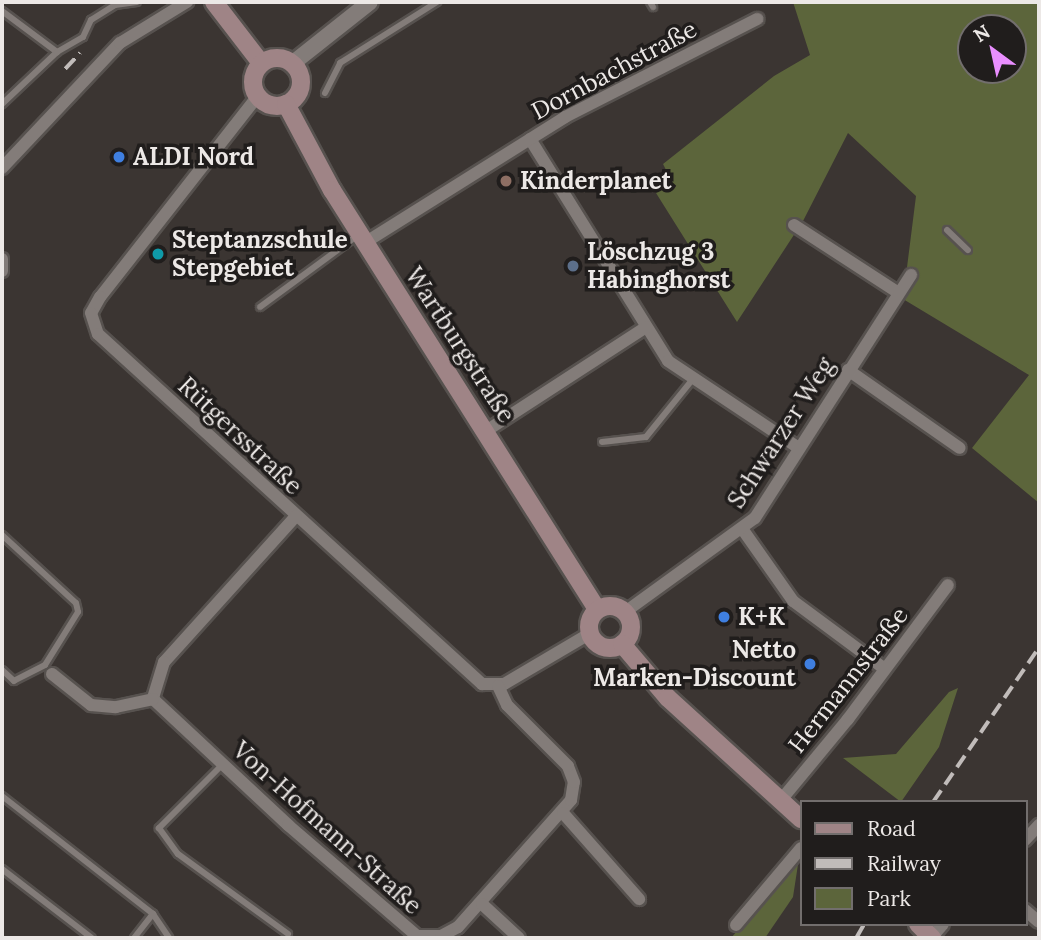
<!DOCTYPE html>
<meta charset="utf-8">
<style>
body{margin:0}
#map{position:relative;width:1041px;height:940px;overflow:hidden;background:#3b3532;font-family:Lora,serif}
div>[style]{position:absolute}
.green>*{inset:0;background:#5c653b}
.roads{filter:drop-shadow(2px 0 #57524f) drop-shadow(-2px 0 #57524f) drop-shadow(0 2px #57524f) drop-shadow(0 -2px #57524f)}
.service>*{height:6px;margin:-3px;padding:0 3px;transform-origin:3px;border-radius:3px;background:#837c79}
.minor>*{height:12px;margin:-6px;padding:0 6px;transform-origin:6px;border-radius:6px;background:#837c79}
.tertiary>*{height:16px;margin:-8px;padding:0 8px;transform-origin:8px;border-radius:8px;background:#837c79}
.secondary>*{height:18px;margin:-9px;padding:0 9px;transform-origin:9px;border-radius:9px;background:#9f8486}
.secondary>.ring{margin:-9px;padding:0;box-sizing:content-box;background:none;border:18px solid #9f8486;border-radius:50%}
.rail>*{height:3.5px;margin-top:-1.75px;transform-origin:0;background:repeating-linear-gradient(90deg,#c1bcba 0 14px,transparent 0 21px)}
.dots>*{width:19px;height:19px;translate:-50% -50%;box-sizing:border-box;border:4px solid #201d1c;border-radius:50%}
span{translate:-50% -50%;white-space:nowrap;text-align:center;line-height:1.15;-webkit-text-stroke:7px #201d1c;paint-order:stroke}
.street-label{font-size:24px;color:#ece8e6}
.poi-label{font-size:24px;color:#ece8e6;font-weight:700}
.left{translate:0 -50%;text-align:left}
.right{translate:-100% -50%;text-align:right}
.frame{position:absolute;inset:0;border:4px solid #ece8e6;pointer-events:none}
.legend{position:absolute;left:800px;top:800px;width:228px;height:126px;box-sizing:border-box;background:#201d1c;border:2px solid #726e6d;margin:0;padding:9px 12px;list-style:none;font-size:21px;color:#ece8e6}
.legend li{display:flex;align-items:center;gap:14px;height:35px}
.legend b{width:35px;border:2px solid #726e6d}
.north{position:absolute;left:957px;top:14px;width:70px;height:70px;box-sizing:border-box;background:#201d1c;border:2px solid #726e6d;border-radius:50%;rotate:327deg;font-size:19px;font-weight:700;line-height:28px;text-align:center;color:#ece8e6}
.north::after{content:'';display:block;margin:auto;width:24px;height:32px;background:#e98efe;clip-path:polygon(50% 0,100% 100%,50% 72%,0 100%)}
</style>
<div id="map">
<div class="green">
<div style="clip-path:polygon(evenodd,793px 2px,1039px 2px,1039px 503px,972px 448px,1029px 375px,903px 299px,916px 196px,848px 133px,803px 221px,737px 322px,656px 193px,672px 182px,663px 164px,774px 76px,810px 55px,793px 2px,971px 28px,1013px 28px,1013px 70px,971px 70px,971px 28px)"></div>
<div style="clip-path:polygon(958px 688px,939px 747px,901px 802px,843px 758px,896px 754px,949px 692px)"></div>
<div style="clip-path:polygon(799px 858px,793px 897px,765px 938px,731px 938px)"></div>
</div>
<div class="roads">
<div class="service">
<div style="left:650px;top:2px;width:6px;rotate:59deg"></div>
<div style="left:2px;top:11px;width:69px;rotate:36.7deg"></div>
<div style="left:57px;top:52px;width:76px;rotate:136.6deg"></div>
<div style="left:57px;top:52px;width:30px;rotate:-30deg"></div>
<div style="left:83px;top:37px;width:19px;rotate:-65deg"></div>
<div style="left:91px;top:20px;width:28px;rotate:-32deg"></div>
<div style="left:115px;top:5px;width:22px;rotate:-8deg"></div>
<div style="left:325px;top:93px;width:34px;rotate:-63deg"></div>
<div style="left:340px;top:63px;width:115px;rotate:-32.2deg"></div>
<div style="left:947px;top:230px;width:29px;rotate:44deg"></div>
<div style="left:260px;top:307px;width:122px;rotate:-36.3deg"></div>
<div style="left:602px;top:442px;width:44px;rotate:-6.5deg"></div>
<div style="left:646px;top:437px;width:75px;rotate:-51deg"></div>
<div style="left:2px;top:535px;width:100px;rotate:42.6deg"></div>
<div style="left:76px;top:603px;width:9px;rotate:77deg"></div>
<div style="left:78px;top:612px;width:62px;rotate:121.9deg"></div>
<div style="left:45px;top:665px;width:35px;rotate:153deg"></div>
<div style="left:14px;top:681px;width:16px;rotate:-137deg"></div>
<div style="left:223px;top:764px;width:91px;rotate:135deg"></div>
<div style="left:159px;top:828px;width:32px;rotate:54deg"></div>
<div style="left:178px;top:854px;width:136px;rotate:36deg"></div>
<div style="left:2px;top:796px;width:192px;rotate:38deg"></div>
<div style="left:153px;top:914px;width:29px;rotate:56deg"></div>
<div style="left:2px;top:869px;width:113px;rotate:37.5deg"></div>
<div style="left:134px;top:938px;width:31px;rotate:-52deg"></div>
</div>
<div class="minor">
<div style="left:257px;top:97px;width:254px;rotate:128.1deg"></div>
<div style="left:100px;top:297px;width:18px;rotate:119deg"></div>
<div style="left:91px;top:313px;width:22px;rotate:72deg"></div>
<div style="left:98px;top:334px;width:520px;rotate:42.35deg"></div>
<div style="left:482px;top:684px;width:22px"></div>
<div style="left:504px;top:684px;width:99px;rotate:-30.5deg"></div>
<div style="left:530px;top:139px;width:261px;rotate:58.1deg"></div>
<div style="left:668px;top:361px;width:157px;rotate:33.6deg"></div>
<div style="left:2px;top:168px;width:172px;rotate:-46.7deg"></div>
<div style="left:120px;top:43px;width:79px;rotate:-31.5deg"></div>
<div style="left:794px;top:225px;width:123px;rotate:33deg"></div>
<div style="left:366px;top:242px;width:235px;rotate:-32.1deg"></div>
<div style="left:565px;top:117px;width:216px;rotate:-27deg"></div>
<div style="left:2px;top:259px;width:12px;rotate:90deg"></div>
<div style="left:848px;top:370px;width:136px;rotate:34.9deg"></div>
<div style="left:486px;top:431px;width:191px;rotate:-33deg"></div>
<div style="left:296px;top:516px;width:197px;rotate:132.1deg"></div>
<div style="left:164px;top:662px;width:39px;rotate:107deg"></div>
<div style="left:153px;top:699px;width:185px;rotate:43deg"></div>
<div style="left:288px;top:825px;width:170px;rotate:40.7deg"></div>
<div style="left:417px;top:936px;width:24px"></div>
<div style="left:441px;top:936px;width:19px;rotate:-28deg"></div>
<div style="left:458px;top:927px;width:170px;rotate:-48.3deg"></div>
<div style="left:571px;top:800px;width:18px;rotate:-81deg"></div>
<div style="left:574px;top:782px;width:17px;rotate:-111deg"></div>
<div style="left:568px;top:766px;width:86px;rotate:-135deg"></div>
<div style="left:507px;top:705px;width:21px;rotate:-115deg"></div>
<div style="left:743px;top:530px;width:87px;rotate:54.8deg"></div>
<div style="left:793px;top:601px;width:114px;rotate:36.5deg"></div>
<div style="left:625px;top:612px;width:160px;rotate:-35.9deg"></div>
<div style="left:755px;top:518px;width:289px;rotate:-57.3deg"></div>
<div style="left:52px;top:674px;width:50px;rotate:38.5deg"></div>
<div style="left:91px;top:705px;width:25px;rotate:5deg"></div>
<div style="left:116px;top:707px;width:38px;rotate:-12deg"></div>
<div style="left:781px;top:800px;width:105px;rotate:-50.4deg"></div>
<div style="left:848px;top:719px;width:167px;rotate:-53.3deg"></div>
<div style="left:563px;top:813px;width:115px;rotate:48.5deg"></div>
<div style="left:1025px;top:840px;width:21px;rotate:-47deg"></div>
<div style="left:482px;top:904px;width:50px;rotate:42.6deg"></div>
<div style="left:1025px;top:910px;width:18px;rotate:41deg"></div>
<div style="left:736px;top:925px;width:101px;rotate:-49.8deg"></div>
<div style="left:931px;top:938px;width:18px;rotate:-49deg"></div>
</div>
<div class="tertiary">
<div style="left:293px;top:63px;width:98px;rotate:-38.4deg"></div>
</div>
<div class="secondary">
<div style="left:214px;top:2px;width:77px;rotate:52.4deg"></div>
<div class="ring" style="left:253px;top:58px;width:30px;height:30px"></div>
<div style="left:286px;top:104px;width:98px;rotate:61.9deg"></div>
<div style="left:332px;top:190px;width:496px;rotate:57.7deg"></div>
<div class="ring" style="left:589px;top:606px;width:24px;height:24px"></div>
<div style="left:622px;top:644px;width:71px;rotate:49.6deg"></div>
<div style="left:668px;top:698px;width:180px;rotate:42.3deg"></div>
<div style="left:918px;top:924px;width:20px;rotate:45deg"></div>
</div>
</div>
<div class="rail">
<div style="left:65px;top:69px;width:22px;rotate:-47deg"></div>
<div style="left:933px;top:802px;width:188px;rotate:-55.6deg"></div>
<div style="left:856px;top:938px;width:16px;rotate:-60deg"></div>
</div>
<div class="dots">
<div style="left:119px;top:157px;background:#3f7fe0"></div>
<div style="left:506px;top:181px;background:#8d6e63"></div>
<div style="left:158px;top:254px;background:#0f9aa8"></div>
<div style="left:573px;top:266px;background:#5c6f8a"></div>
<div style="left:724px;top:617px;background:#3f7fe0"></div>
<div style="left:810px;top:664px;background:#3f7fe0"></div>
</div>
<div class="street-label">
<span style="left:614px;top:70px;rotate:-28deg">Dornbachstraße</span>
<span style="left:460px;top:345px;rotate:57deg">Wartburgstraße</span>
<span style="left:781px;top:433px;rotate:-57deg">Schwarzer Weg</span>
<span style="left:240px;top:436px;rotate:43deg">Rütgersstraße</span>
<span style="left:848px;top:680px;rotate:-52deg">Hermannstraße</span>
<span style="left:327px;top:828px;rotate:42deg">Von-Hofmann-Straße</span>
</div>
<div class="poi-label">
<span class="left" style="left:133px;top:157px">ALDI Nord</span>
<span class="left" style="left:520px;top:181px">Kinderplanet</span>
<span class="left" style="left:172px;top:254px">Steptanzschule<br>Stepgebiet</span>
<span class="left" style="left:587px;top:266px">Löschzug 3<br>Habinghorst</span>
<span class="left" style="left:738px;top:617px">K+K</span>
<span class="right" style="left:796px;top:664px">Netto<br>Marken-Discount</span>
</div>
<div class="frame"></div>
<ul class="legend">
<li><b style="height:9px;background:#9f8486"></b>Road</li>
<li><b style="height:9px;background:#c1bcba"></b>Railway</li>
<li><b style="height:19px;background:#5c653b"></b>Park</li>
</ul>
<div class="north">N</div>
</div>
